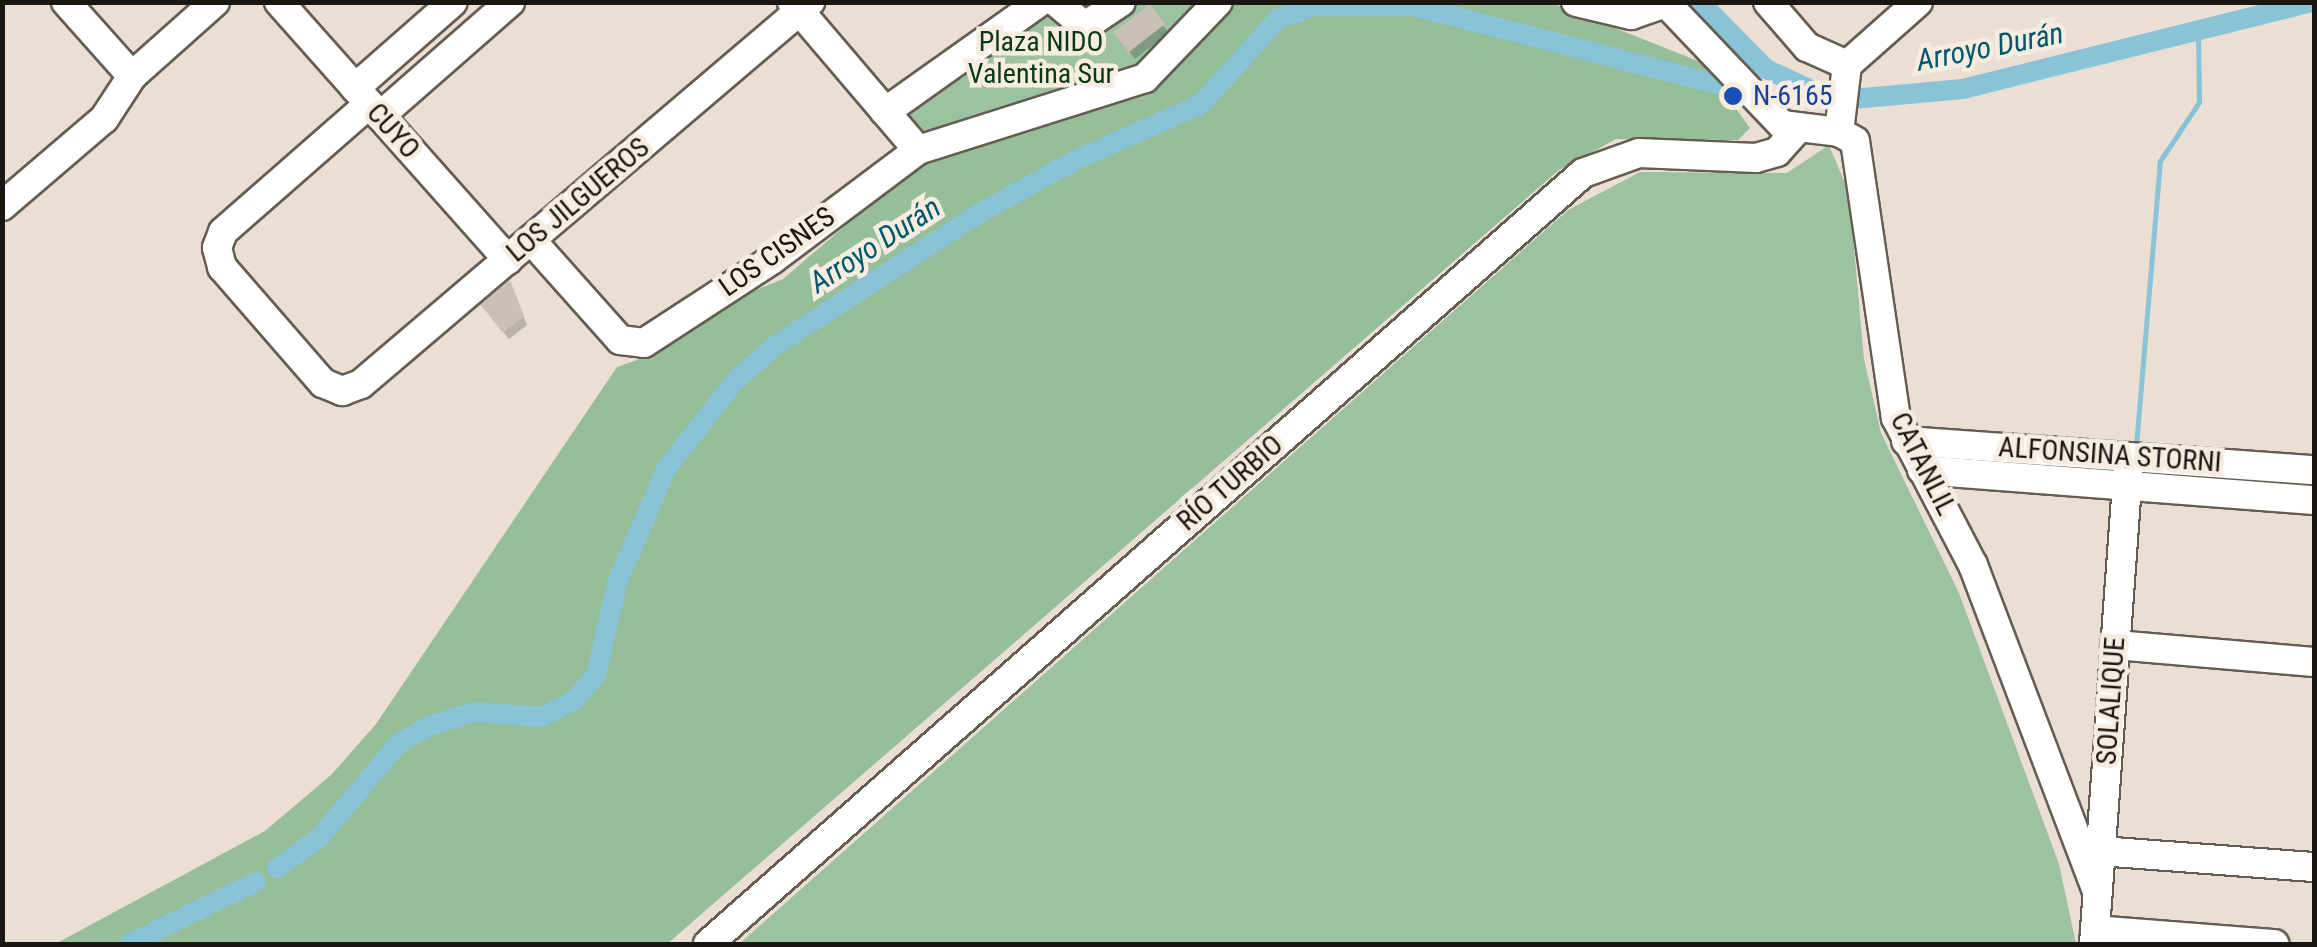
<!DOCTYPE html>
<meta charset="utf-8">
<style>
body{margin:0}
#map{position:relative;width:2317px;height:947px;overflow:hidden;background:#eadfd2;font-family:"Roboto Condensed",sans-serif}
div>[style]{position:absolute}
.green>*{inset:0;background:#9dc2a0}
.forest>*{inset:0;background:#96be99}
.shadow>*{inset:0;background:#0003}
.stream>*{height:5px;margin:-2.5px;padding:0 2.5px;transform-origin:2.5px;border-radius:2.5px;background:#88c3d8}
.canal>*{height:20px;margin:-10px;padding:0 10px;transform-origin:10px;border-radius:10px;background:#88c3d8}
.building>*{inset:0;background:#cbc0b4}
.roads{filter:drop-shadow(2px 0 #665d52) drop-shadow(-2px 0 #665d52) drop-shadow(0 2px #665d52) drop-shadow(0 -2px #665d52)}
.minor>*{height:28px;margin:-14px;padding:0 14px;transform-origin:14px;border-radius:14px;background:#fff}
.dots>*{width:28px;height:28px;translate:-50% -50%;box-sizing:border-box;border:5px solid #f7ece0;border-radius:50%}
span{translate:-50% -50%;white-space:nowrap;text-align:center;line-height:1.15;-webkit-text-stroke:9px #f7ece0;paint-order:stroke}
.park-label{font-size:28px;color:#0a3814}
.transit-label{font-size:28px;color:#164399}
.left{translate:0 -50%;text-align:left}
.street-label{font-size:28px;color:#1a1712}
.water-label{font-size:30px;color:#00586d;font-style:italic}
.frame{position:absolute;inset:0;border:5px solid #1a1712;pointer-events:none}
</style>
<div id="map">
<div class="green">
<div style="clip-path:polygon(1133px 3px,1206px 3px,1137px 72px,925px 136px,911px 130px,903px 107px,1052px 10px,1084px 46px)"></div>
<div style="clip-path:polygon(1829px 145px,1849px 193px,1864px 359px,1881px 433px,1959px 593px,2059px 864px,2076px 944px,739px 944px,1568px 210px,1640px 172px,1787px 173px)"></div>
</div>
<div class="forest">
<div style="clip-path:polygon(1231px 3px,1552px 3px,1703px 63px,1750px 128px,1738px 140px,1616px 139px,1559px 170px,667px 944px,55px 944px,265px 831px,332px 774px,376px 724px,617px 367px,657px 353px,733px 299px,783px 279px,921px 161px,1139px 94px)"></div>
</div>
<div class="shadow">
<div style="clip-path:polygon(1163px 25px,1168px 33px,1135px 59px,1121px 41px)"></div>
<div style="clip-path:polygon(513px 291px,527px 325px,509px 339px,488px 313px)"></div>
</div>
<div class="stream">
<div style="left:2136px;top:446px;width:286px;rotate:-85.2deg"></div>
<div style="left:2160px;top:161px;width:71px;rotate:-56.5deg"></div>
<div style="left:2199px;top:102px;width:76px;rotate:-90.8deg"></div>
<div style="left:2144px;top:472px;width:170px;rotate:4.4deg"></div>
</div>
<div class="canal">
<div style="left:1700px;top:2px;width:94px;rotate:45.4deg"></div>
<div style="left:1766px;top:69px;width:67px;rotate:24.7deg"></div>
<div style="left:1853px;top:99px;width:110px;rotate:-5.2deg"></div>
<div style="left:1963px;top:89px;width:359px;rotate:-14deg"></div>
<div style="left:277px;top:868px;width:52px;rotate:-35.5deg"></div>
<div style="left:319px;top:838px;width:124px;rotate:-49.9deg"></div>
<div style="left:399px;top:743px;width:35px;rotate:-29deg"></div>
<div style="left:430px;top:726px;width:46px;rotate:-17.7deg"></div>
<div style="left:474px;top:712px;width:67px;rotate:4.3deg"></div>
<div style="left:541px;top:717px;width:39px;rotate:-27deg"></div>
<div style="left:576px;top:699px;width:31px;rotate:-50deg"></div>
<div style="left:596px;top:675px;width:94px;rotate:-77.1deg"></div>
<div style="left:617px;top:583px;width:124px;rotate:-66.7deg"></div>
<div style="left:666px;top:469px;width:112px;rotate:-51.9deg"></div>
<div style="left:735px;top:381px;width:51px;rotate:-41.8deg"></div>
<div style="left:773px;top:347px;width:244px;rotate:-33deg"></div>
<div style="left:978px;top:214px;width:110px;rotate:-28.9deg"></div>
<div style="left:1074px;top:161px;width:139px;rotate:-24.2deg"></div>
<div style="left:1201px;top:104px;width:115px;rotate:-47.8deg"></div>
<div style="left:1278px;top:19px;width:38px;rotate:-20deg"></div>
<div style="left:1314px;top:6px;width:99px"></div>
<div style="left:1413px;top:6px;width:313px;rotate:14.4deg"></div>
<div style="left:129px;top:944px;width:141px;rotate:-26deg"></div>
</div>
<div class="building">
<div style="clip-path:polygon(1150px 4px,1165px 24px,1129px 52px,1113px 33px)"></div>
<div style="clip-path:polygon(510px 280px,524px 316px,503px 333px,480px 304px)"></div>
</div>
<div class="roads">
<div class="minor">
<div style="left:66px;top:2px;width:99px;rotate:48.3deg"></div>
<div style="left:279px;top:2px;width:345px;rotate:48.4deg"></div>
<div style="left:792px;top:2px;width:194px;rotate:49.6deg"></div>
<div style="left:1056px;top:2px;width:38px;rotate:40deg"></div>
<div style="left:1085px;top:26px;width:43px;rotate:-33.7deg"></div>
<div style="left:1576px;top:2px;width:57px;rotate:13.3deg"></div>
<div style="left:1631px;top:15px;width:36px;rotate:-19deg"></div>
<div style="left:1665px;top:2px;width:170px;rotate:46.4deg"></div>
<div style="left:1782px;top:125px;width:57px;rotate:7deg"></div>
<div style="left:1839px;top:132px;width:18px;rotate:29deg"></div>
<div style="left:1855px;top:141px;width:280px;rotate:81.6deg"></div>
<div style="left:1896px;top:418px;width:166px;rotate:62.4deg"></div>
<div style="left:1973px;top:565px;width:349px;rotate:69.2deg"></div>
<div style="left:1768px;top:2px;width:60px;rotate:49.1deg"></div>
<div style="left:1807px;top:47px;width:44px;rotate:24.2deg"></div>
<div style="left:355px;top:88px;width:130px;rotate:-41.3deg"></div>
<div style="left:369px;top:104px;width:194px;rotate:138.8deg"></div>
<div style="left:223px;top:232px;width:17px;rotate:111deg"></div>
<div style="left:217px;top:248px;width:20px;rotate:75deg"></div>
<div style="left:222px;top:267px;width:154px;rotate:49deg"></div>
<div style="left:323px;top:383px;width:21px;rotate:23deg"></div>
<div style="left:342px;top:391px;width:20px;rotate:-20deg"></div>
<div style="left:361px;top:384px;width:590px;rotate:-40.39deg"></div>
<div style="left:885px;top:112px;width:190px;rotate:-35.4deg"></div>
<div style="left:380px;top:116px;width:173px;rotate:-41.2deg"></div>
<div style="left:1839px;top:132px;width:67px;rotate:-83.2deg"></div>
<div style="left:1847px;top:65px;width:95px;rotate:-41.6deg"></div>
<div style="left:2px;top:206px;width:134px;rotate:-40.5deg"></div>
<div style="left:104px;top:119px;width:51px;rotate:-56.9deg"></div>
<div style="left:132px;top:76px;width:111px;rotate:-41.7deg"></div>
<div style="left:531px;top:240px;width:134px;rotate:48.3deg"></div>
<div style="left:620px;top:340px;width:24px;rotate:7deg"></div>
<div style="left:644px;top:343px;width:154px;rotate:-33.1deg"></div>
<div style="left:773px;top:259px;width:181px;rotate:-36.9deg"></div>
<div style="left:918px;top:150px;width:238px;rotate:-17.6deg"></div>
<div style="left:1145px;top:78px;width:105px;rotate:-46.2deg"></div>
<div style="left:1906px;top:441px;width:409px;rotate:4.1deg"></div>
<div style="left:1922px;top:470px;width:393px;rotate:4.4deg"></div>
<div style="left:2115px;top:645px;width:200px;rotate:4.9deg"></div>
<div style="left:2100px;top:851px;width:215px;rotate:4.3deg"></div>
<div style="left:2095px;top:930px;width:180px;rotate:4.5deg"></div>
<div style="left:708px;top:944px;width:1166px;rotate:-41.38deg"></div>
<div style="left:1583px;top:173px;width:59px;rotate:-19.7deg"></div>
<div style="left:1639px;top:153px;width:117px;rotate:2.4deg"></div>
<div style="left:1756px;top:158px;width:22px;rotate:-16deg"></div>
<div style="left:1777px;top:152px;width:28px;rotate:-48deg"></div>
<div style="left:2094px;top:944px;width:488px;rotate:-85.9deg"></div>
</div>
</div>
<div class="dots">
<div style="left:1733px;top:96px;background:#1a4fb4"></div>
</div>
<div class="park-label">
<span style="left:1041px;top:58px">Plaza NIDO<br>Valentina Sur</span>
</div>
<div class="transit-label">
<span class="left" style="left:1753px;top:96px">N-6165</span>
</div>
<div class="street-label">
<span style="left:393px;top:131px;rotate:48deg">CUYO</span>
<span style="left:578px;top:200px;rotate:-40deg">LOS JILGUEROS</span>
<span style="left:777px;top:252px;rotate:-35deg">LOS CISNES</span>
<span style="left:2110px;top:455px;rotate:4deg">ALFONSINA STORNI</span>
<span style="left:1923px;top:464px;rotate:63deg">CATANLIL</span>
<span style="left:1230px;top:483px;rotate:-41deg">RÍO TURBIO</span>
<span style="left:2111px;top:701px;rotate:-86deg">SOLALIQUE</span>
</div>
<div class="water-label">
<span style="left:1990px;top:47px;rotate:-11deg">Arroyo Durán</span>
<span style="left:875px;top:245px;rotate:-33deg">Arroyo Durán</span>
</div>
<div class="frame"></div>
</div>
